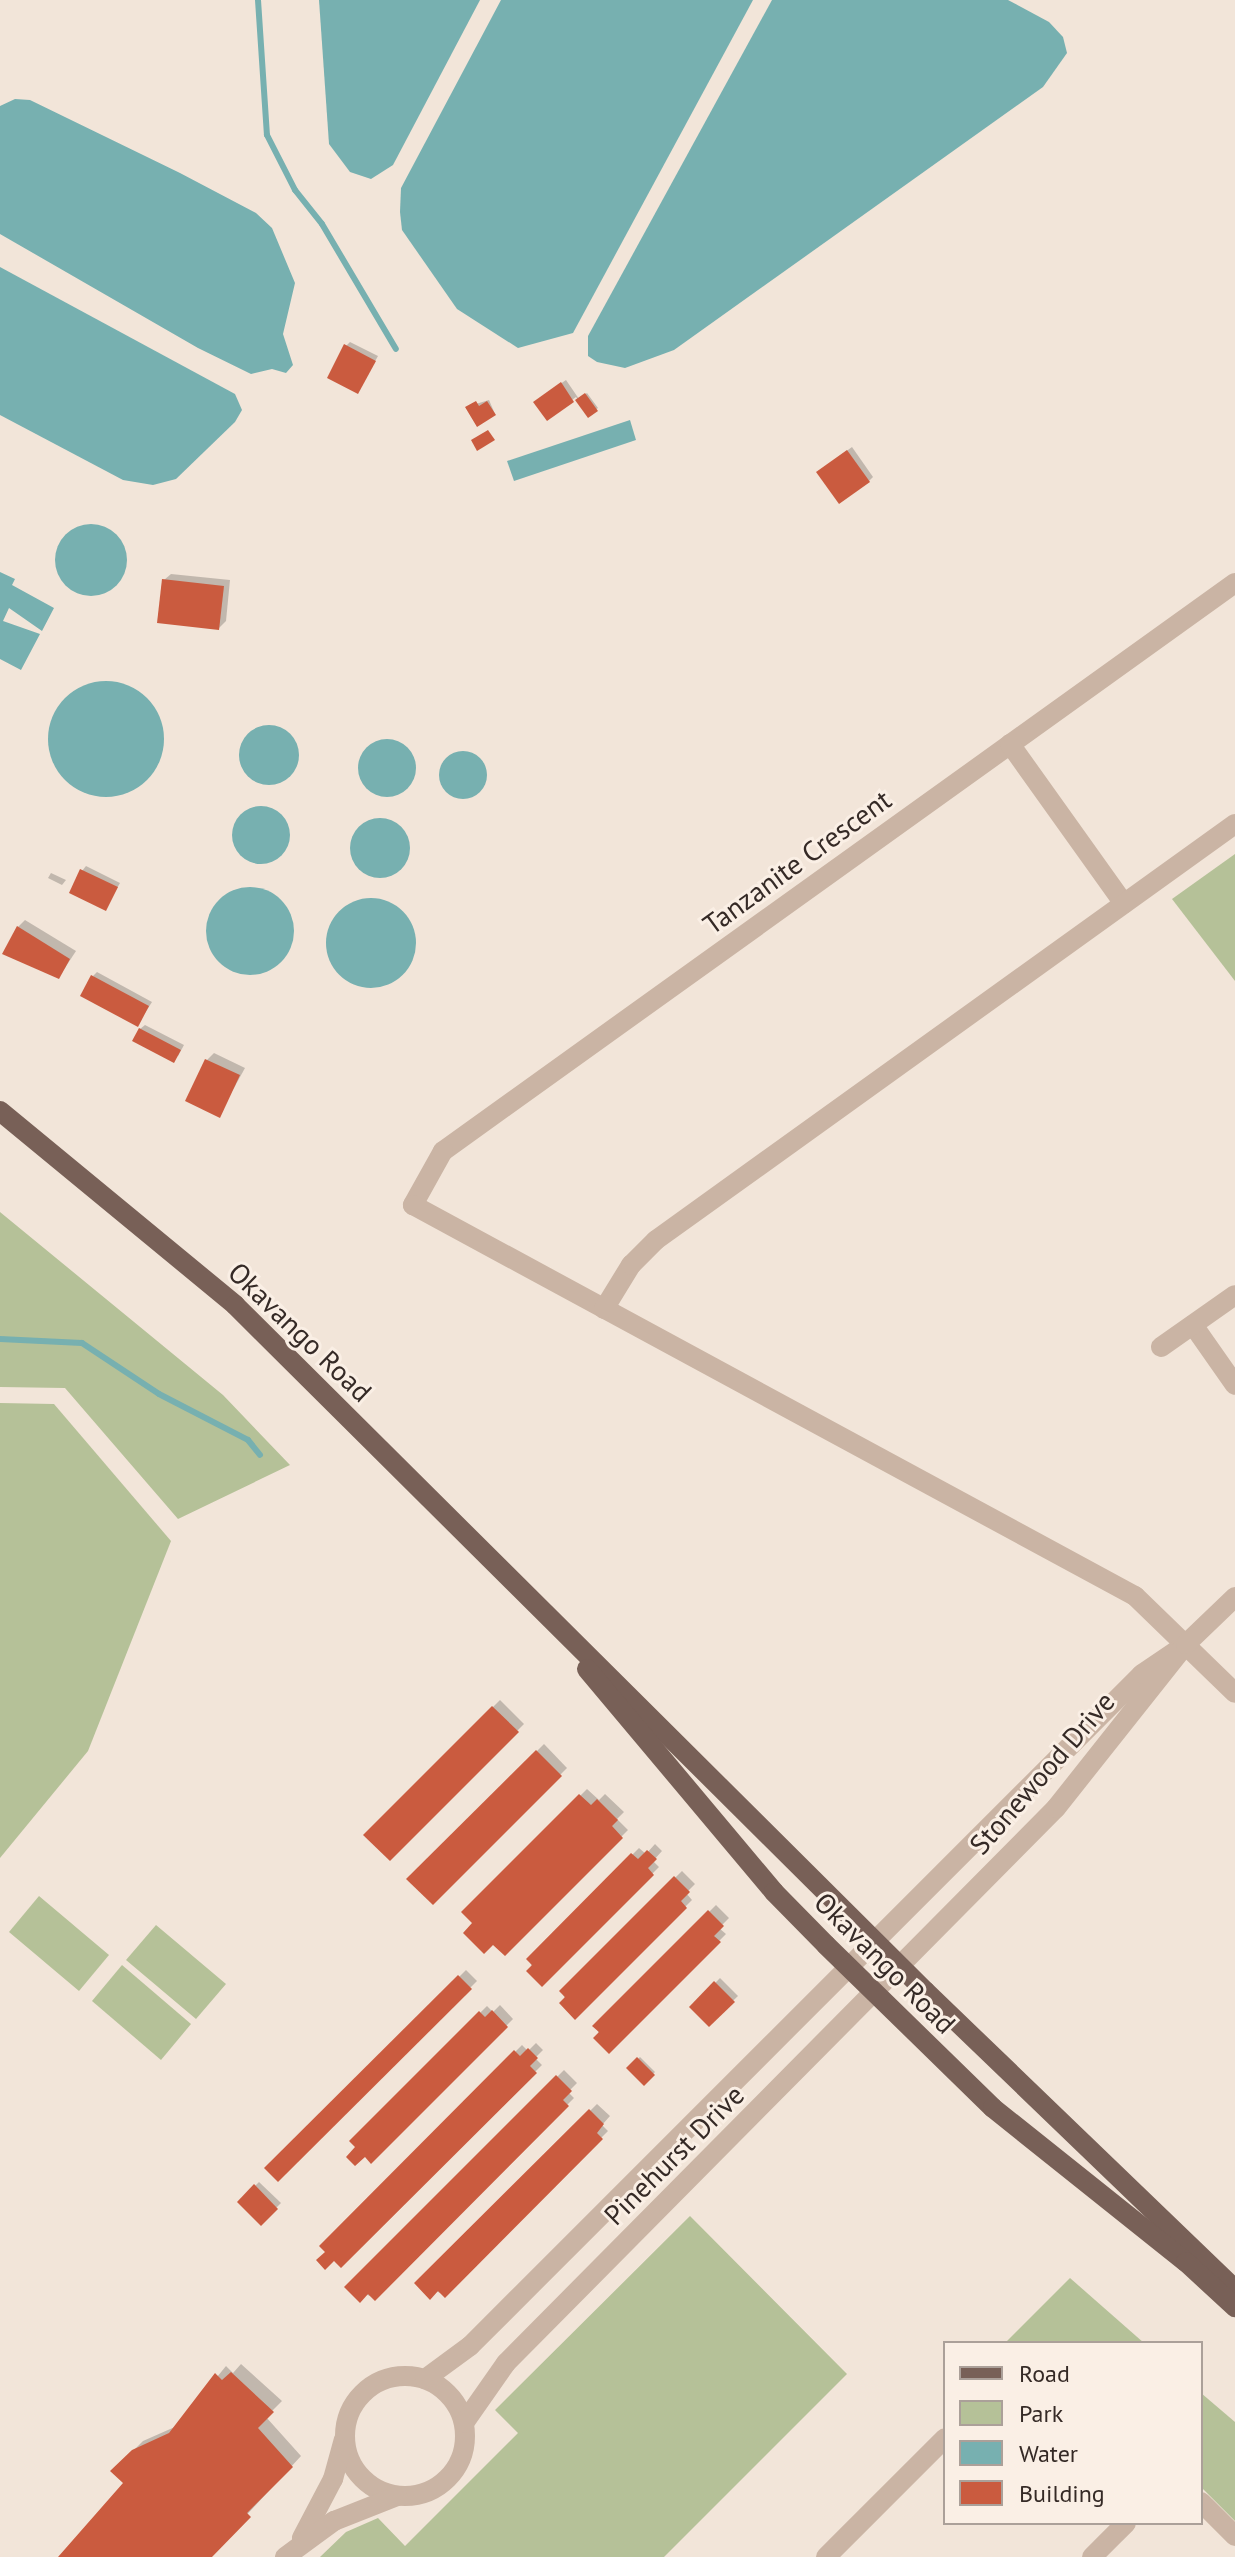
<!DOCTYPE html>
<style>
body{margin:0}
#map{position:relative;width:1235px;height:2557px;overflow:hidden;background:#f2e5d9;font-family:"PT Sans",sans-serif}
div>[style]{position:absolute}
.green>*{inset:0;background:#b5c198}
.water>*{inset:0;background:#77b0b0}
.round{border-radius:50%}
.shadow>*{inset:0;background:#0003}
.stream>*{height:6px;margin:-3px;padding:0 3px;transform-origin:3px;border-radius:3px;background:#77b0b0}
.building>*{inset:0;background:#ca5b3f}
.minor>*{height:20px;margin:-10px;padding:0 10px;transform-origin:10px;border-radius:10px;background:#cab4a4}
.minor>.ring{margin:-10px;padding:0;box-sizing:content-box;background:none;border:20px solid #cab4a4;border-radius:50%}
.major>*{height:20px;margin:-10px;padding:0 10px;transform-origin:10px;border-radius:10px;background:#786057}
span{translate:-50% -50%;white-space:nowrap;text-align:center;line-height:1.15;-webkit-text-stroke:6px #faefe5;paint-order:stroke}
.street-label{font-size:28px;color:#352a26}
.legend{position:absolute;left:943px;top:2341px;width:260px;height:184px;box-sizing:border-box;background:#faefe5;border:2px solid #aba099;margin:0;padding:10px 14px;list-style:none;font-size:24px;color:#352a26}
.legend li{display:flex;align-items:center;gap:16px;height:40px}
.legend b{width:40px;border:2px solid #aba099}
</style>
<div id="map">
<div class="green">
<div style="clip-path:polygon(1235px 854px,1235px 981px,1172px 899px)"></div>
<div style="clip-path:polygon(0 1212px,223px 1395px,290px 1465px,178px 1519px,65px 1388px,0 1387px)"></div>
<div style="clip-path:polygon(0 1403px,54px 1404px,171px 1541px,88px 1751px,0 1858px)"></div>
<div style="clip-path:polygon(39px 1896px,109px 1955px,79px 1991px,9px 1932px)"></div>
<div style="clip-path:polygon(156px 1925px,226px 1984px,196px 2019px,126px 1960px)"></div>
<div style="clip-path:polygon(122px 1965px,191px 2024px,161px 2060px,92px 2001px)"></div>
<div style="clip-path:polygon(690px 2216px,847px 2374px,664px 2557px,320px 2557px,346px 2532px,378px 2518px,405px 2546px,518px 2433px,495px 2410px)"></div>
<div style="clip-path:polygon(1070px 2278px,1144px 2343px,1005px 2343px)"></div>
<div style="clip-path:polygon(1201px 2393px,1235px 2422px,1235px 2521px,1201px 2487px)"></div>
</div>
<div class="water">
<div style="clip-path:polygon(319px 0,480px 0,393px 165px,371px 179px,350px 172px,329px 144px)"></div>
<div style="clip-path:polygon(501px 0,753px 0,573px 333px,518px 348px,457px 309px,402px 230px,400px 212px,401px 188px)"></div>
<div style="clip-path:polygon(772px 0,1008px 0,1049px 22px,1063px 37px,1067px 53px,1043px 87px,674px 350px,625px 368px,597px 362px,588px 356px,588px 336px)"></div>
<div style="clip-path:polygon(15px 99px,30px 100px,180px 173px,256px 213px,272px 228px,295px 283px,283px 334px,293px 365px,286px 373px,272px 369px,251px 374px,198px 348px,0 234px,0 106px)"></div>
<div style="clip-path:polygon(0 267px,235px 394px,242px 410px,235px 422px,176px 479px,153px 485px,123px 480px,0 415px)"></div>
<div style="clip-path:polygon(630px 420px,636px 440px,514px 481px,507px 461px)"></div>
<div class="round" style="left:55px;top:524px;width:72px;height:72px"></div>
<div style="clip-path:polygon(0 572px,15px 579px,12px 585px,54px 608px,42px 631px,9px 608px,3px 621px,40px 634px,21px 670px,0 659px)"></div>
<div class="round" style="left:48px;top:681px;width:116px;height:116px"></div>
<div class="round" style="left:239px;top:725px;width:60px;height:60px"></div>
<div class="round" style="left:358px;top:739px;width:58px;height:58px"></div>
<div class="round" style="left:439px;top:751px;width:48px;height:48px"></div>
<div class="round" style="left:232px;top:806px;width:58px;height:58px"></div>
<div class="round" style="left:350px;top:818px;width:60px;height:60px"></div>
<div class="round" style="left:206px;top:887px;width:88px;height:88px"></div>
<div class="round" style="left:326px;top:898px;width:90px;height:90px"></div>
</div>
<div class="shadow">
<div style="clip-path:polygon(350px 342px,378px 356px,358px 391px,346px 346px)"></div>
<div style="clip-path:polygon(566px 380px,579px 399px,587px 393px,598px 408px,588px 415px,576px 397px,548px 418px,540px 398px)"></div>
<div style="clip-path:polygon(489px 400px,495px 414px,469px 406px)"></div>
<div style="clip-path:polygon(852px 447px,873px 477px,869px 481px,823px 468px)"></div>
<div style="clip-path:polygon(171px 574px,230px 580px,226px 621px,219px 628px,164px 580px)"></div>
<div style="clip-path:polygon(86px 866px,120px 883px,106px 908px,82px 871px)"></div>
<div style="clip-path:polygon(51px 873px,66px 880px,62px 885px,48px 878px)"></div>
<div style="clip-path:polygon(25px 920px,76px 951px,59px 977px,18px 927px)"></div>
<div style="clip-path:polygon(97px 972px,152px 1002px,138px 1024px,93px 976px)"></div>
<div style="clip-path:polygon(145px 1025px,184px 1045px,178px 1056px,140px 1029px)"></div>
<div style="clip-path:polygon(214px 1053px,245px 1068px,219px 1115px,207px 1060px)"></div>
<div style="clip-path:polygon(500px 1700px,524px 1724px,390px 1859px,366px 1834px)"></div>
<div style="clip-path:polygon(544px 1744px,567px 1768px,433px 1902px,409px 1879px)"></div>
<div style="clip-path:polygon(587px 1789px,599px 1800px,605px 1794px,624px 1812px,617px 1819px,628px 1830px,505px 1953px,464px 1912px)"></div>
<div style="clip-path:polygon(655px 1844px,662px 1851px,653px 1861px,659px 1867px,542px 1984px,528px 1959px,639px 1848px,646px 1854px)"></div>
<div style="clip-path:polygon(682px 1871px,695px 1884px,686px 1893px,692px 1900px,575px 2017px,561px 1991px)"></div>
<div style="clip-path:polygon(716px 1905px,729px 1918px,719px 1928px,726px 1934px,609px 2052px,595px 2026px)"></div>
<div style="clip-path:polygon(466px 1970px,477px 1981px,278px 2179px,267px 2168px)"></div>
<div style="clip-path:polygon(720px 1978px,738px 1996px,709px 2024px,692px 2007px)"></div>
<div style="clip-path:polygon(500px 2005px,513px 2019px,371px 2161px,351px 2141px,487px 2006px,493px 2012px)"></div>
<div style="clip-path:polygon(536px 2043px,543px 2050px,535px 2058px,542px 2065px,341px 2265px,321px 2246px,522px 2045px,528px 2051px)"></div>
<div style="clip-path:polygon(640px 2057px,655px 2072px,644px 2083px,629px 2068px)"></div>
<div style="clip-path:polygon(564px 2070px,577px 2083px,568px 2092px,574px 2098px,375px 2298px,347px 2287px)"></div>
<div style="clip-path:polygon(597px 2104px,610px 2116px,602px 2125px,608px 2131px,445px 2295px,417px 2283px)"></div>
<div style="clip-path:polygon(259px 2182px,281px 2203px,261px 2223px,239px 2202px)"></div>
<div style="clip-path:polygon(241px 2364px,282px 2401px,266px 2417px,301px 2456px,208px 2557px,59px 2557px,126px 2483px,113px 2471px,143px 2441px,177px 2426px,226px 2366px,233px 2373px)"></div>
</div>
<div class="stream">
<div style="left:258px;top:0;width:135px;rotate:86.2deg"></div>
<div style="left:267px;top:135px;width:62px;rotate:63deg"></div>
<div style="left:295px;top:190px;width:43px;rotate:51.5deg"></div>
<div style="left:322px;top:224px;width:145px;rotate:59.4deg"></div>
<div style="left:0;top:1339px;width:82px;rotate:2.8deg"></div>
<div style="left:82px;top:1343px;width:92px;rotate:33.5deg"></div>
<div style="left:159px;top:1394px;width:100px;rotate:27.3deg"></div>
<div style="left:248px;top:1440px;width:19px;rotate:51deg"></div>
</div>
<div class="building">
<div style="clip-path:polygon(344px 344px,376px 361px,358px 394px,327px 378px)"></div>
<div style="clip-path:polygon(561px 382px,574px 402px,547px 421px,533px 402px)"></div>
<div style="clip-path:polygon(585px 393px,598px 411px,588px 418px,575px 400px)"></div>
<div style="clip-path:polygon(476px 401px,479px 406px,487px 401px,496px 415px,477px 427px,465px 407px)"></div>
<div style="clip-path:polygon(488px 430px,495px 440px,477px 451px,471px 440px)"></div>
<div style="clip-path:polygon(847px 450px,870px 482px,839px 504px,816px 472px)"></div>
<div style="clip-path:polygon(162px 579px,224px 586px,219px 630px,157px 623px)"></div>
<div style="clip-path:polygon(80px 869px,118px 887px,106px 911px,69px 893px)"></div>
<div style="clip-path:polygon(17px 926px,70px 959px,59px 979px,2px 954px)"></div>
<div style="clip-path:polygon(91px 975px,149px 1006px,138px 1027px,80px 996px)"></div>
<div style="clip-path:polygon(139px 1028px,181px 1050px,174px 1063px,132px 1041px)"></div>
<div style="clip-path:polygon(205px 1059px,240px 1075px,220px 1118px,185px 1101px)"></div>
<div style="clip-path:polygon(492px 1706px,519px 1732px,390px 1861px,363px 1835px)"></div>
<div style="clip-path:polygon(536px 1750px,562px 1776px,433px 1905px,406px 1879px)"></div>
<div style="clip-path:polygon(579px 1794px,591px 1805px,597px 1799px,618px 1820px,612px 1826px,623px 1838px,505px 1956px,493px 1945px,484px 1954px,463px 1933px,472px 1923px,461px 1912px)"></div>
<div style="clip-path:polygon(647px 1850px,657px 1859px,648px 1868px,654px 1875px,542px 1987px,526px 1971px,532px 1965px,526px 1959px,631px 1853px,638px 1859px)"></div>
<div style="clip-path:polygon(674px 1876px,690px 1892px,681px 1901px,687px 1908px,575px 2020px,559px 2003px,565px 1997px,559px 1991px)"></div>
<div style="clip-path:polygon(708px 1910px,724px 1926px,714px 1936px,721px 1942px,609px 2054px,593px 2038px,599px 2032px,592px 2026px)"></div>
<div style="clip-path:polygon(458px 1975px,472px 1989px,278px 2182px,264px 2168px)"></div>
<div style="clip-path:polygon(714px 1981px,735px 2002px,709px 2027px,689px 2007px)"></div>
<div style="clip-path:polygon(492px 2010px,508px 2027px,371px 2164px,365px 2157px,355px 2166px,346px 2157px,355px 2147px,349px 2141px,479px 2011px,485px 2017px)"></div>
<div style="clip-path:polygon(528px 2048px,538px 2058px,530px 2066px,537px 2073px,341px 2268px,334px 2261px,325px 2270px,316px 2260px,325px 2252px,319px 2246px,514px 2050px,520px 2056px)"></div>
<div style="clip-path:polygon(637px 2057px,655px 2075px,644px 2086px,626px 2068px)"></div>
<div style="clip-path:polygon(556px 2075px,572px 2091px,563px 2100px,569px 2106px,375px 2301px,368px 2294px,360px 2303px,344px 2287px)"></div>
<div style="clip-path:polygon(589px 2109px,604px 2124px,597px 2133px,603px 2139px,445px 2298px,438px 2291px,430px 2300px,414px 2283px)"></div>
<div style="clip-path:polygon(254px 2184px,278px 2209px,261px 2226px,237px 2202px)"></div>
<div style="clip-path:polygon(231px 2372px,274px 2412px,258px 2428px,293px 2467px,247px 2513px,251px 2517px,212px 2557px,58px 2557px,123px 2483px,110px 2471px,132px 2450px,169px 2433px,215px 2373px,222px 2380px)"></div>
</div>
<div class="minor">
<div style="left:1235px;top:583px;width:975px;rotate:144.35deg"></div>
<div style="left:443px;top:1151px;width:62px;rotate:119.1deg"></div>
<div style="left:413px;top:1205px;width:821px;rotate:28.44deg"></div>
<div style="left:1135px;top:1596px;width:139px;rotate:44.1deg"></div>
<div style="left:1010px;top:744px;width:196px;rotate:54.5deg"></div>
<div style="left:604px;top:1309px;width:52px;rotate:-58.5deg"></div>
<div style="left:631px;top:1265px;width:35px;rotate:-45deg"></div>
<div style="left:656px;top:1240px;width:713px;rotate:-35.7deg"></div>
<div style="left:1193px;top:1325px;width:73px;rotate:55deg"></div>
<div style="left:1161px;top:1347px;width:90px;rotate:-35.1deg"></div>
<div class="ring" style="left:345px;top:2376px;width:100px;height:100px"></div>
<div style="left:425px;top:2379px;width:56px;rotate:-36.3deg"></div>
<div style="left:470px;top:2346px;width:950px;rotate:-45deg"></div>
<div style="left:1142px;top:1674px;width:41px;rotate:-34.1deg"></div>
<div style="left:464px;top:2423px;width:73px;rotate:-55deg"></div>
<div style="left:506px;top:2363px;width:781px;rotate:-45.26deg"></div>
<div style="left:1056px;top:1808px;width:209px;rotate:-51.6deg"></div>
<div style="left:1186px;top:1644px;width:68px;rotate:-43.8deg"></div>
<div style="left:1201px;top:2502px;width:48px;rotate:45deg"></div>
<div style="left:302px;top:2538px;width:67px;rotate:-62.3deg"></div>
<div style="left:333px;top:2479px;width:41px;rotate:-74.6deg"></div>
<div style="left:285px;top:2557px;width:61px;rotate:-36.3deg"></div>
<div style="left:334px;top:2521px;width:68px;rotate:-21.6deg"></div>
<div style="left:826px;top:2557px;width:168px;rotate:-45deg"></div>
<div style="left:1092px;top:2557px;width:48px;rotate:-45deg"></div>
</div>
<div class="major">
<div style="left:0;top:1111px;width:305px;rotate:39.5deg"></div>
<div style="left:235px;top:1305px;width:973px;rotate:44.83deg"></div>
<div style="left:925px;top:1991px;width:430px;rotate:43.9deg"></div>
<div style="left:587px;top:1669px;width:291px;rotate:50deg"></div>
<div style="left:774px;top:1892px;width:74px;rotate:45.5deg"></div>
<div style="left:826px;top:1945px;width:233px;rotate:44.3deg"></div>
<div style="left:993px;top:2108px;width:247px;rotate:38.6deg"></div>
<div style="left:1186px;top:2262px;width:67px;rotate:42.6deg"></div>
</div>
<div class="street-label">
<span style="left:797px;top:862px;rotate:-36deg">Tanzanite Crescent</span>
<span style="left:300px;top:1332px;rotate:44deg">Okavango Road</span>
<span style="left:1042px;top:1773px;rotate:-49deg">Stonewood Drive</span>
<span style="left:885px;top:1963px;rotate:45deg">Okavango Road</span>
<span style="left:674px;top:2155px;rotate:-45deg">Pinehurst Drive</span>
</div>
<ul class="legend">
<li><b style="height:10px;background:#786057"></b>Road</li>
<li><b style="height:22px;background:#b5c198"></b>Park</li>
<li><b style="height:22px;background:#77b0b0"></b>Water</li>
<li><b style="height:22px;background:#ca5b3f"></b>Building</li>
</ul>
</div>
